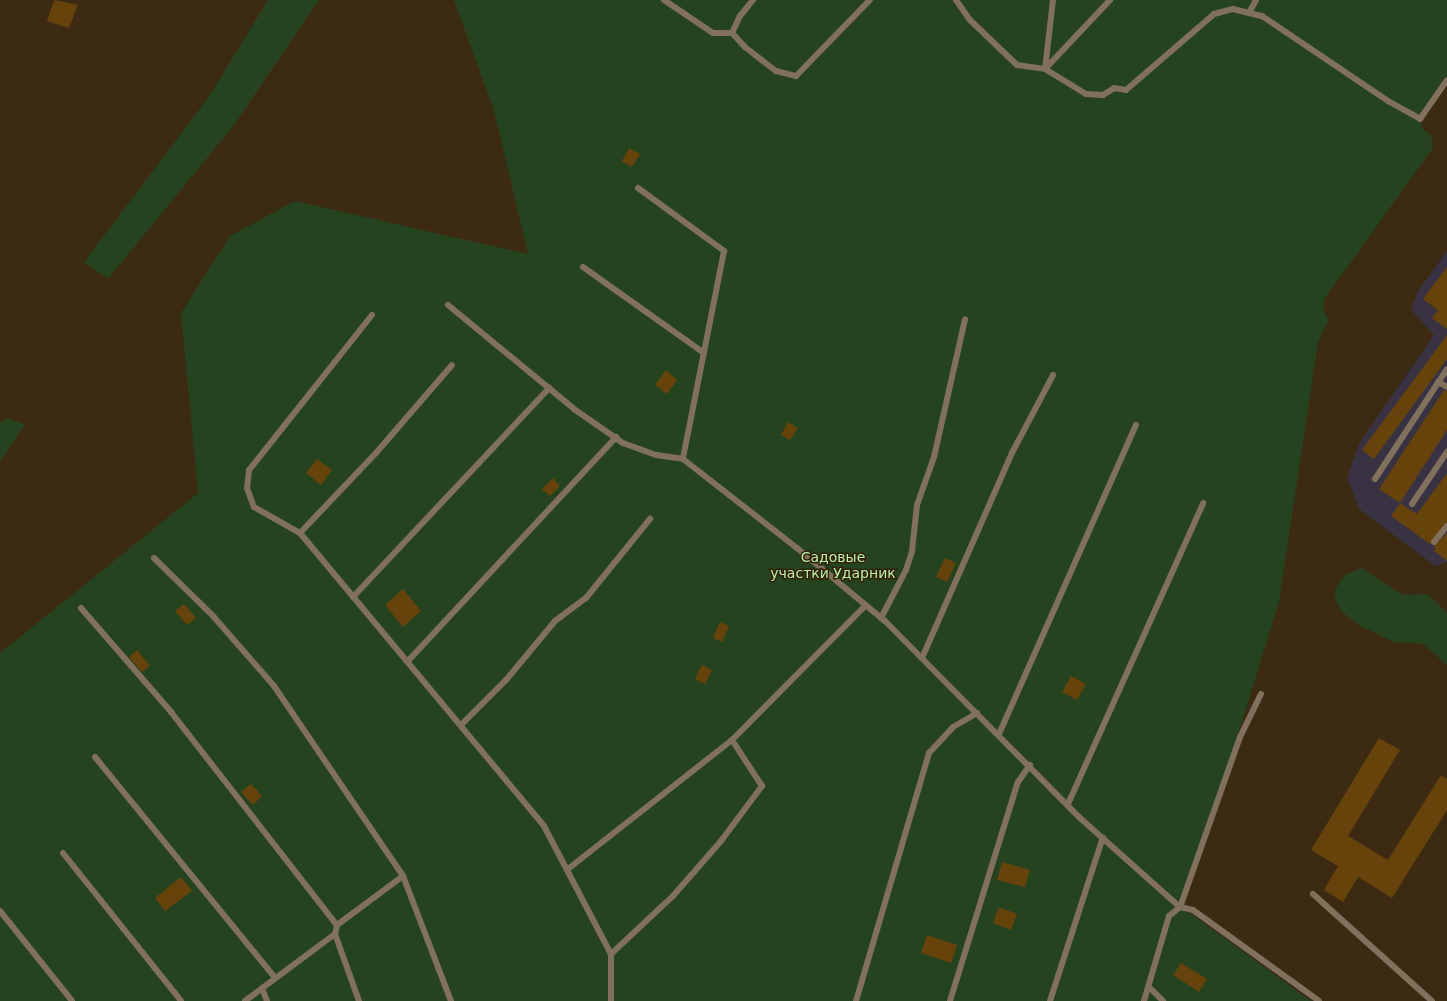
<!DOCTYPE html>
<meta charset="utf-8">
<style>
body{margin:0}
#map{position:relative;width:1447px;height:1001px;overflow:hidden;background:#3c2a12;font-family:"DejaVu Sans",sans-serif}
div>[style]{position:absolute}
.industrial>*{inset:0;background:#383243}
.green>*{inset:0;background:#26431f}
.building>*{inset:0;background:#67430c}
.lane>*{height:6px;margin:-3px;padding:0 3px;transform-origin:3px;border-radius:3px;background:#81715c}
span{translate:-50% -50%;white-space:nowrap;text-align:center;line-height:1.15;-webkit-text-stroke:3px #322008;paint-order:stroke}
.park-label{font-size:14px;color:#b7f1aa}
</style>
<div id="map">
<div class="industrial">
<div style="clip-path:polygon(1447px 251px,1447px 562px,1435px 566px,1359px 509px,1347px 478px,1360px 442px,1434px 335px,1411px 310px,1418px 291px)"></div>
</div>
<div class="green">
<div style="clip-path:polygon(268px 0,319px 0,234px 125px,108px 279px,84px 262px,208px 98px)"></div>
<div style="clip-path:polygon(454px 0,1447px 0,1447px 77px,1420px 119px,1423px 129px,1431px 135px,1433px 148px,1325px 298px,1323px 307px,1328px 321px,1318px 343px,1279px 602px,1234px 748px,1179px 905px,1311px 1001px,0 1001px,0 653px,198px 493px,181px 313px,230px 236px,295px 201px,528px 254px,494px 111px)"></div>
<div style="clip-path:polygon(6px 418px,25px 424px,0 462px,0 424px)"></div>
<div style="clip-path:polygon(1361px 568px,1403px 595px,1428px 594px,1447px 613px,1447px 665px,1423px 644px,1394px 642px,1360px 626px,1342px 612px,1335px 598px,1335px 589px,1345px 575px)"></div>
</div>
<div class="building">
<div style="clip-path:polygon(54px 0,78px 5px,69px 28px,47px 21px)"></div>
<div style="clip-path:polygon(629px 148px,640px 154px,632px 167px,622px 161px)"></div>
<div style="clip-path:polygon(1447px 267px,1447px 329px,1432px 318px,1438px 310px,1423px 299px)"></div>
<div style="clip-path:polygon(1447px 335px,1447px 359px,1374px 459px,1362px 450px)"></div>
<div style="clip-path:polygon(666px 370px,677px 380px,667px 394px,655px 385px)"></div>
<div style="clip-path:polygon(1444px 390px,1447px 391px,1447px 430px,1400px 503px,1379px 489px)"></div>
<div style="clip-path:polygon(788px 422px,798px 428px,790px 440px,781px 435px)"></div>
<div style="clip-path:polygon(317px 459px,332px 470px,321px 485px,306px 473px)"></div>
<div style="clip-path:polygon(1447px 473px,1447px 522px,1430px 544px,1391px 516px,1400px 503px,1417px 514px)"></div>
<div style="clip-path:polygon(553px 478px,560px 486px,550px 496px,542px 489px)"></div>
<div style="clip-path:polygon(1447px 533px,1447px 561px,1434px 551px,1436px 548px,1434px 546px)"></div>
<div style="clip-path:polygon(945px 558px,956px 563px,947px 582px,936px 577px)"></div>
<div style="clip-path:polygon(403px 589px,421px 611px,403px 627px,385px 605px)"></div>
<div style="clip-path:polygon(184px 604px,196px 618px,187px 625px,175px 611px)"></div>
<div style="clip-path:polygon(720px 622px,729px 626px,722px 642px,713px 638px)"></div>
<div style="clip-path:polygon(137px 650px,150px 666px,142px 672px,129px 657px)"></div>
<div style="clip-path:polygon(702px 665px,712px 670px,705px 684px,695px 679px)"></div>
<div style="clip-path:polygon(1071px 676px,1086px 684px,1077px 700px,1062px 692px)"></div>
<div style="clip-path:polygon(1379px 738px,1400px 750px,1348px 836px,1388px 860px,1441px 775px,1447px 779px,1447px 810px,1392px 898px,1358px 877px,1343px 902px,1324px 890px,1338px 866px,1311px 850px)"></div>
<div style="clip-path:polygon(251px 784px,262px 796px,253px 805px,241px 792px)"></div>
<div style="clip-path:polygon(1002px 862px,1030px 870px,1025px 887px,997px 880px)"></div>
<div style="clip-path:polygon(181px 877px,192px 891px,165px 911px,155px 898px)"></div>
<div style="clip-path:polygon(999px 907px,1017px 914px,1011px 930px,993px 923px)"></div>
<div style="clip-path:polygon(927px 935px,957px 945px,951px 963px,921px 953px)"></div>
<div style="clip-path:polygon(1181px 963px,1207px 979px,1199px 992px,1173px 975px)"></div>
</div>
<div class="lane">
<div style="left:664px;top:0;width:59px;rotate:34deg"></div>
<div style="left:713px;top:33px;width:19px"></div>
<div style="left:732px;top:33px;width:19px;rotate:47deg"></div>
<div style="left:745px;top:47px;width:39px;rotate:38deg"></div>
<div style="left:776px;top:71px;width:21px;rotate:14deg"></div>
<div style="left:796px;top:76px;width:106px;rotate:-45.8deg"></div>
<div style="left:956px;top:0;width:24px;rotate:55deg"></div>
<div style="left:970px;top:20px;width:65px;rotate:43.8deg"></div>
<div style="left:1017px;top:65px;width:28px;rotate:8deg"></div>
<div style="left:1045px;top:69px;width:48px;rotate:31.4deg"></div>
<div style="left:1086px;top:94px;width:17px;rotate:3deg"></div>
<div style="left:1103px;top:95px;width:13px;rotate:-32deg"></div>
<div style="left:1114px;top:88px;width:12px;rotate:9deg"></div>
<div style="left:1126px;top:90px;width:116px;rotate:-40.8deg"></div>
<div style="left:1214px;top:14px;width:20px;rotate:-15deg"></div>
<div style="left:1233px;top:9px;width:30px;rotate:14deg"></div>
<div style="left:1262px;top:16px;width:152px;rotate:34deg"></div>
<div style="left:1388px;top:101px;width:37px;rotate:29deg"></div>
<div style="left:1420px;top:119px;width:47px;rotate:-55.3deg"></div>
<div style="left:1053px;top:0;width:69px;rotate:96.6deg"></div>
<div style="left:1045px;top:69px;width:95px;rotate:-46.7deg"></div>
<div style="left:1250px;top:11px;width:13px;rotate:-61deg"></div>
<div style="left:732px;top:33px;width:19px;rotate:-65deg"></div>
<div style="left:740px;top:16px;width:21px;rotate:-51deg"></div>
<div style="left:638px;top:188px;width:107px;rotate:36.2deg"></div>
<div style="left:724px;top:251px;width:212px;rotate:101.2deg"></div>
<div style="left:683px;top:459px;width:145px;rotate:38deg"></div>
<div style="left:797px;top:548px;width:114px;rotate:39.7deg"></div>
<div style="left:885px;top:621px;width:277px;rotate:45.3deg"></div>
<div style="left:1080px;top:818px;width:134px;rotate:41.7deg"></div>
<div style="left:1180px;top:907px;width:14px;rotate:141deg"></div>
<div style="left:1169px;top:916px;width:89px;rotate:106.4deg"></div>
<div style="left:583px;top:267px;width:148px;rotate:35.4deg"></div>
<div style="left:448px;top:305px;width:163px;rotate:39.5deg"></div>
<div style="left:574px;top:409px;width:60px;rotate:34.8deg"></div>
<div style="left:623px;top:443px;width:35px;rotate:20deg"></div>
<div style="left:656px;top:455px;width:27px;rotate:8deg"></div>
<div style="left:372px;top:315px;width:198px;rotate:128.4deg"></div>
<div style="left:249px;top:470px;width:18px;rotate:96deg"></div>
<div style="left:247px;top:488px;width:20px;rotate:70deg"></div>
<div style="left:254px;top:507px;width:53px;rotate:29.5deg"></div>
<div style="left:300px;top:533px;width:381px;rotate:50.2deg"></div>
<div style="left:544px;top:826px;width:144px;rotate:62.4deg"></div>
<div style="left:611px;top:954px;width:47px;rotate:90deg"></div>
<div style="left:1438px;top:382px;width:10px;rotate:29deg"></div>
<div style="left:1375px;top:479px;width:131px;rotate:-56.8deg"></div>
<div style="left:1412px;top:504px;width:63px;rotate:-56.1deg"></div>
<div style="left:300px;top:533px;width:110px;rotate:-46.5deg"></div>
<div style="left:376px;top:453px;width:116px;rotate:-49.2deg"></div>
<div style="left:1434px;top:542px;width:21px;rotate:-51deg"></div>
<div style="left:154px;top:558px;width:83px;rotate:44.5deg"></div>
<div style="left:213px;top:616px;width:93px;rotate:48.9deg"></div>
<div style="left:274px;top:686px;width:230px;rotate:55.8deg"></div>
<div style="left:403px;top:876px;width:134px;rotate:69deg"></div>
<div style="left:353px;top:597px;width:287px;rotate:-46.8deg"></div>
<div style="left:81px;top:608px;width:138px;rotate:49.1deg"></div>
<div style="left:171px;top:712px;width:270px;rotate:52.1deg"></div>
<div style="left:881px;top:618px;width:54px;rotate:-62.5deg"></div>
<div style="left:906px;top:570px;width:20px;rotate:-72deg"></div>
<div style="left:912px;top:551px;width:46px;rotate:-83.8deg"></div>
<div style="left:917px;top:505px;width:51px;rotate:-70.5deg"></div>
<div style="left:934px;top:457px;width:141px;rotate:-77.3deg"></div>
<div style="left:922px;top:658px;width:226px;rotate:-66.3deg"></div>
<div style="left:1013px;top:451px;width:86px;rotate:-62.2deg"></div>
<div style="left:408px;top:661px;width:306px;rotate:-47.1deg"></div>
<div style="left:1261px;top:694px;width:48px;rotate:116deg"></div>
<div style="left:1240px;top:737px;width:180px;rotate:109.4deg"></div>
<div style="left:1180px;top:907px;width:13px;rotate:13deg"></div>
<div style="left:1193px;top:910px;width:155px;rotate:35.8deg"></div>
<div style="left:461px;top:725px;width:64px;rotate:-45deg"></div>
<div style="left:506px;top:680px;width:77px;rotate:-50.3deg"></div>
<div style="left:555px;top:621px;width:39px;rotate:-37deg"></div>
<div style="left:586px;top:598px;width:102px;rotate:-51deg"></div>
<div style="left:999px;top:734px;width:338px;rotate:-66.1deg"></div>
<div style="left:95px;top:757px;width:285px;rotate:50.8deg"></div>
<div style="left:1068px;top:804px;width:330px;rotate:-65.8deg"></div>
<div style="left:63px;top:853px;width:189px;rotate:51.4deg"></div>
<div style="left:568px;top:869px;width:209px;rotate:-38.2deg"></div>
<div style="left:732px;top:740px;width:190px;rotate:-45.2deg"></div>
<div style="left:1313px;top:894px;width:160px;rotate:42deg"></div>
<div style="left:0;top:911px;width:115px;rotate:51.3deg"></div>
<div style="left:335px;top:934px;width:71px;rotate:70.3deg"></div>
<div style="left:611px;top:954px;width:85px;rotate:-43.1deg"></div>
<div style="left:673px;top:896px;width:73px;rotate:-48.9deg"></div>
<div style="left:721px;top:841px;width:69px;rotate:-53.3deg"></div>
<div style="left:762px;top:786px;width:55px;rotate:-123.1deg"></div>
<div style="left:1149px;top:987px;width:20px;rotate:45deg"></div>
<div style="left:262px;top:988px;width:14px;rotate:69deg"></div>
<div style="left:245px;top:1001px;width:112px;rotate:-36.7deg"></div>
<div style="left:335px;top:934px;width:9px;rotate:-77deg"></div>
<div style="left:337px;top:925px;width:82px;rotate:-36.6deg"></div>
<div style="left:856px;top:1001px;width:259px;rotate:-73.6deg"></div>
<div style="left:929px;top:753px;width:35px;rotate:-47deg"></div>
<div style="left:953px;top:727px;width:28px;rotate:-30deg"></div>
<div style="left:950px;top:1001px;width:229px;rotate:-72.8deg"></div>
<div style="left:1018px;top:782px;width:21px;rotate:-55deg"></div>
<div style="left:1050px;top:1001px;width:172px;rotate:-72.1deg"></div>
</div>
<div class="park-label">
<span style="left:833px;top:565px">Садовые<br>участки Ударник</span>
</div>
</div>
